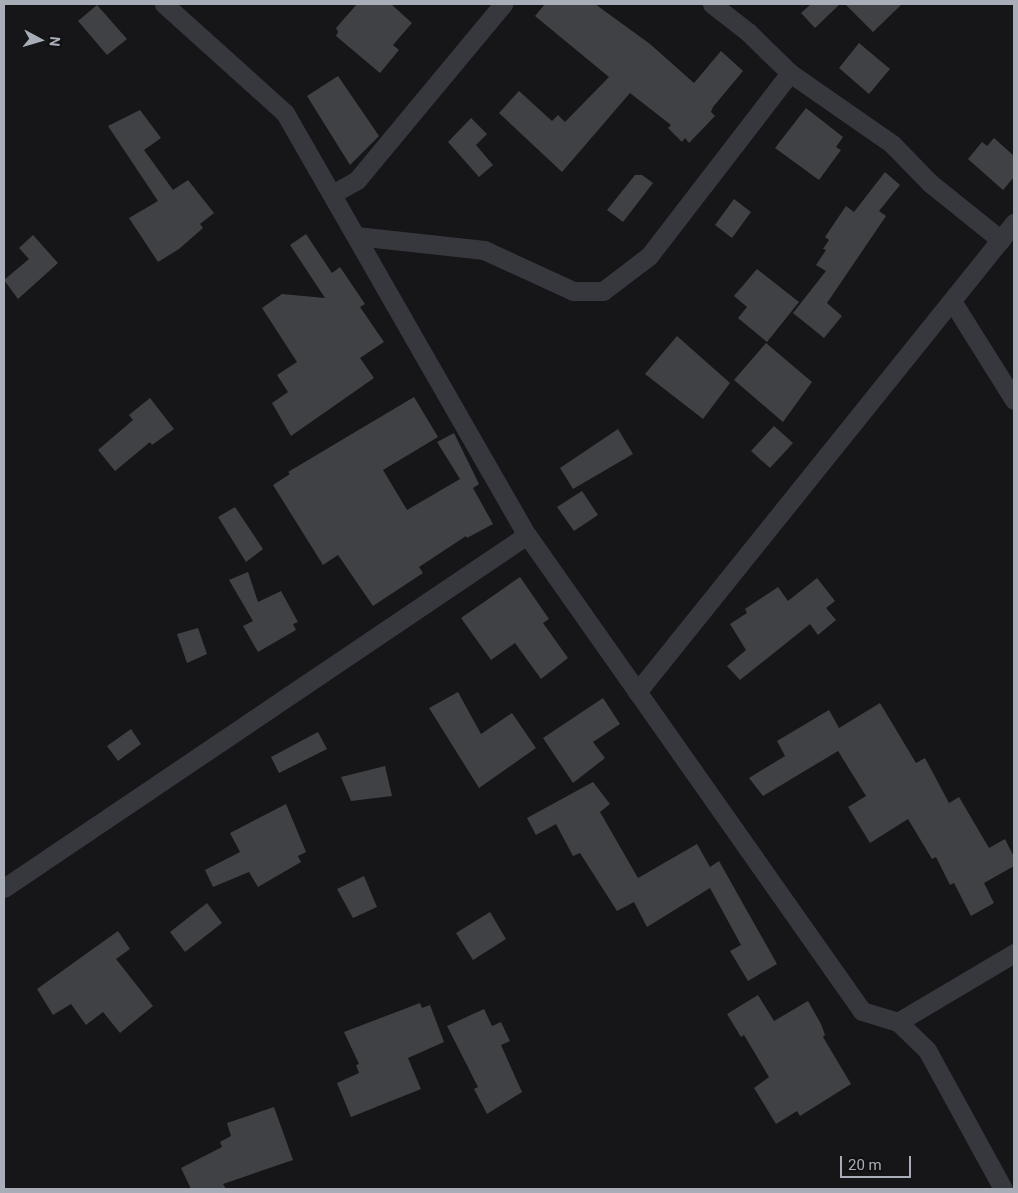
<!DOCTYPE html>
<style>
body{margin:0}
#map{position:relative;width:1018px;height:1193px;overflow:hidden;background:#161618;font-family:Roboto,sans-serif}
div>[style]{position:absolute}
.building>*{inset:0;background:#404145}
.minor>*{height:19px;margin:-9.5px;padding:0 9.5px;transform-origin:9.5px;border-radius:9.5px;background:#37383d}
span{translate:-50% -50%;white-space:nowrap;text-align:center;line-height:1.15;-webkit-text-stroke:4px #111113;paint-order:stroke}
.frame{position:absolute;inset:0;border:5px solid #a8adb8;pointer-events:none}
.north{position:absolute;left:15px;top:15px;width:50px;height:50px;-webkit-text-stroke:4px #111113;paint-order:stroke;rotate:96deg;font-size:14px;font-weight:700;line-height:20px;text-align:center;color:#a8adb8}
.north::after{content:'';display:block;margin:auto;width:18px;height:22px;background:#a8adb8;clip-path:polygon(50% 0,100% 100%,50% 72%,0 100%)}
.scale{position:absolute;left:840px;top:1156px;width:71px;height:22px;box-sizing:border-box;border:2px solid #a8adb8;border-top:0;padding-left:6px;font-size:15px;line-height:18px;white-space:nowrap;color:#a8adb8;-webkit-text-stroke:4px #111113;paint-order:stroke}
</style>
<div id="map">
<div class="building">
<div style="clip-path:polygon(357px 4px,391px 4px,412px 23px,393px 45px,399px 50px,380px 73px,336px 36px,338px 32px,336px 28px)"></div>
<div style="clip-path:polygon(545px 4px,595px 4px,650px 44px,694px 83px,721px 51px,743px 71px,713px 107px,711px 112px,715px 116px,689px 143px,685px 138px,682px 142px,668px 128px,671px 125px,630px 93px,562px 172px,499px 113px,519px 91px,552px 121px,558px 115px,565px 122px,609px 77px,535px 16px)"></div>
<div style="clip-path:polygon(811px 4px,840px 4px,815px 28px,801px 13px)"></div>
<div style="clip-path:polygon(845px 4px,902px 4px,873px 32px)"></div>
<div style="clip-path:polygon(97px 5px,127px 39px,107px 55px,78px 21px)"></div>
<div style="clip-path:polygon(859px 43px,890px 69px,869px 94px,839px 68px)"></div>
<div style="clip-path:polygon(338px 76px,379px 136px,350px 165px,307px 96px)"></div>
<div style="clip-path:polygon(806px 108px,843px 137px,836px 147px,841px 150px,819px 180px,775px 148px)"></div>
<div style="clip-path:polygon(140px 110px,161px 138px,144px 150px,173px 190px,188px 180px,214px 213px,200px 224px,203px 228px,179px 249px,158px 262px,129px 218px,158px 201px,108px 126px)"></div>
<div style="clip-path:polygon(471px 118px,487px 134px,476px 145px,493px 165px,479px 177px,448px 142px)"></div>
<div style="clip-path:polygon(994px 138px,1014px 156px,1014px 177px,1003px 190px,968px 159px,982px 142px,987px 146px)"></div>
<div style="clip-path:polygon(885px 172px,900px 185px,879px 211px,886px 216px,827px 303px,842px 316px,824px 338px,793px 313px,826px 271px,816px 265px,826px 250px,823px 249px,829px 240px,825px 237px,846px 206px,854px 212px)"></div>
<div style="clip-path:polygon(635px 175px,642px 175px,653px 183px,623px 222px,607px 210px)"></div>
<div style="clip-path:polygon(734px 199px,751px 212px,732px 238px,715px 225px)"></div>
<div style="clip-path:polygon(306px 234px,332px 273px,340px 267px,365px 304px,360px 307px,384px 342px,360px 358px,374px 378px,291px 436px,272px 403px,288px 392px,277px 375px,297px 362px,262px 308px,282px 294px,325px 298px,290px 245px)"></div>
<div style="clip-path:polygon(33px 235px,58px 263px,18px 299px,4px 280px,29px 259px,19px 248px)"></div>
<div style="clip-path:polygon(757px 269px,799px 302px,767px 342px,738px 318px,747px 307px,734px 296px)"></div>
<div style="clip-path:polygon(677px 336px,730px 383px,703px 419px,645px 374px)"></div>
<div style="clip-path:polygon(766px 343px,812px 382px,783px 422px,734px 380px)"></div>
<div style="clip-path:polygon(414px 397px,438px 437px,383px 470px,407px 510px,460px 479px,437px 442px,454px 433px,479px 484px,473px 488px,493px 524px,467px 538px,466px 536px,419px 567px,423px 573px,373px 606px,338px 555px,323px 565px,273px 485px,290px 474px,288px 472px)"></div>
<div style="clip-path:polygon(150px 398px,174px 429px,152px 445px,150px 442px,115px 471px,98px 450px,133px 420px,129px 415px)"></div>
<div style="clip-path:polygon(774px 426px,793px 443px,770px 468px,751px 451px)"></div>
<div style="clip-path:polygon(618px 429px,633px 454px,573px 489px,560px 468px)"></div>
<div style="clip-path:polygon(582px 491px,598px 515px,574px 531px,557px 507px)"></div>
<div style="clip-path:polygon(235px 507px,263px 549px,246px 562px,218px 517px)"></div>
<div style="clip-path:polygon(248px 572px,258px 602px,281px 591px,298px 622px,293px 624px,296px 630px,258px 652px,243px 626px,253px 621px,229px 580px)"></div>
<div style="clip-path:polygon(520px 577px,549px 619px,543px 623px,568px 658px,541px 679px,515px 643px,491px 660px,461px 618px)"></div>
<div style="clip-path:polygon(817px 578px,835px 601px,826px 608px,836px 620px,818px 635px,810px 624px,740px 680px,727px 666px,746px 650px,730px 624px,747px 613px,745px 609px,778px 587px,788px 601px)"></div>
<div style="clip-path:polygon(198px 628px,207px 654px,187px 663px,177px 634px)"></div>
<div style="clip-path:polygon(458px 692px,481px 734px,512px 713px,536px 748px,479px 788px,429px 708px)"></div>
<div style="clip-path:polygon(603px 698px,620px 724px,593px 742px,605px 758px,573px 783px,543px 738px)"></div>
<div style="clip-path:polygon(880px 703px,916px 763px,925px 758px,949px 803px,959px 797px,989px 848px,1005px 839px,1014px 857px,1014px 866px,984px 883px,994px 903px,971px 916px,954px 883px,950px 885px,936px 857px,932px 859px,908px 819px,870px 843px,848px 807px,866px 796px,838px 751px,763px 796px,749px 778px,785px 756px,777px 741px,829px 710px,839px 728px)"></div>
<div style="clip-path:polygon(131px 729px,141px 744px,118px 761px,107px 746px)"></div>
<div style="clip-path:polygon(318px 732px,327px 749px,279px 773px,271px 757px)"></div>
<div style="clip-path:polygon(385px 766px,392px 796px,351px 801px,341px 777px)"></div>
<div style="clip-path:polygon(593px 782px,610px 804px,600px 812px,638px 878px,697px 844px,710px 867px,719px 861px,777px 964px,748px 981px,730px 951px,741px 945px,710px 888px,647px 927px,634px 902px,617px 911px,580px 853px,573px 856px,556px 824px,536px 835px,527px 818px)"></div>
<div style="clip-path:polygon(286px 804px,306px 852px,298px 856px,301px 862px,258px 887px,249px 872px,213px 887px,205px 870px,240px 852px,230px 833px)"></div>
<div style="clip-path:polygon(364px 876px,377px 907px,353px 918px,337px 889px)"></div>
<div style="clip-path:polygon(207px 903px,222px 923px,185px 952px,170px 932px)"></div>
<div style="clip-path:polygon(490px 912px,506px 939px,473px 960px,456px 933px)"></div>
<div style="clip-path:polygon(118px 931px,130px 949px,116px 959px,153px 1006px,120px 1033px,103px 1012px,86px 1025px,71px 1004px,53px 1015px,37px 989px)"></div>
<div style="clip-path:polygon(758px 995px,774px 1021px,808px 1001px,821px 1024px,825px 1035px,823px 1037px,851px 1084px,800px 1116px,797px 1111px,776px 1124px,754px 1088px,769px 1077px,744px 1035px,741px 1037px,727px 1014px)"></div>
<div style="clip-path:polygon(420px 1003px,422px 1008px,430px 1005px,444px 1042px,408px 1058px,421px 1089px,351px 1117px,337px 1083px,359px 1073px,356px 1065px,359px 1064px,344px 1032px)"></div>
<div style="clip-path:polygon(484px 1009px,492px 1026px,501px 1022px,510px 1041px,501px 1045px,522px 1092px,487px 1114px,474px 1089px,478px 1087px,447px 1026px)"></div>
<div style="clip-path:polygon(274px 1107px,293px 1160px,223px 1184px,226px 1189px,191px 1189px,181px 1168px,222px 1147px,220px 1142px,231px 1136px,227px 1123px)"></div>
</div>
<div class="minor">
<div style="left:164px;top:4px;width:163px;rotate:42deg"></div>
<div style="left:285px;top:113px;width:486px;rotate:60.2deg"></div>
<div style="left:527px;top:535px;width:582px;rotate:54.86deg"></div>
<div style="left:862px;top:1011px;width:38px;rotate:17deg"></div>
<div style="left:898px;top:1022px;width:135px;rotate:-30.7deg"></div>
<div style="left:712px;top:4px;width:46px;rotate:37.9deg"></div>
<div style="left:748px;top:32px;width:59px;rotate:44.3deg"></div>
<div style="left:790px;top:73px;width:124px;rotate:34.8deg"></div>
<div style="left:892px;top:144px;width:54px;rotate:45.7deg"></div>
<div style="left:930px;top:183px;width:91px;rotate:38.8deg"></div>
<div style="left:332px;top:194px;width:29px;rotate:-29deg"></div>
<div style="left:357px;top:180px;width:229px;rotate:-50.3deg"></div>
<div style="left:356px;top:236px;width:129px;rotate:6.2deg"></div>
<div style="left:484px;top:250px;width:98px;rotate:24.7deg"></div>
<div style="left:573px;top:291px;width:30px"></div>
<div style="left:603px;top:291px;width:58px;rotate:-37.3deg"></div>
<div style="left:649px;top:256px;width:231px;rotate:-52.4deg"></div>
<div style="left:952px;top:301px;width:117px;rotate:57.9deg"></div>
<div style="left:637px;top:692px;width:602px;rotate:-51.21deg"></div>
<div style="left:4px;top:888px;width:631px;rotate:-34.02deg"></div>
<div style="left:898px;top:1022px;width:40px;rotate:44deg"></div>
<div style="left:927px;top:1050px;width:158px;rotate:61.3deg"></div>
</div>
<div class="frame"></div>
<div class="north">N</div>
<div class="scale">20 m</div>
</div>
